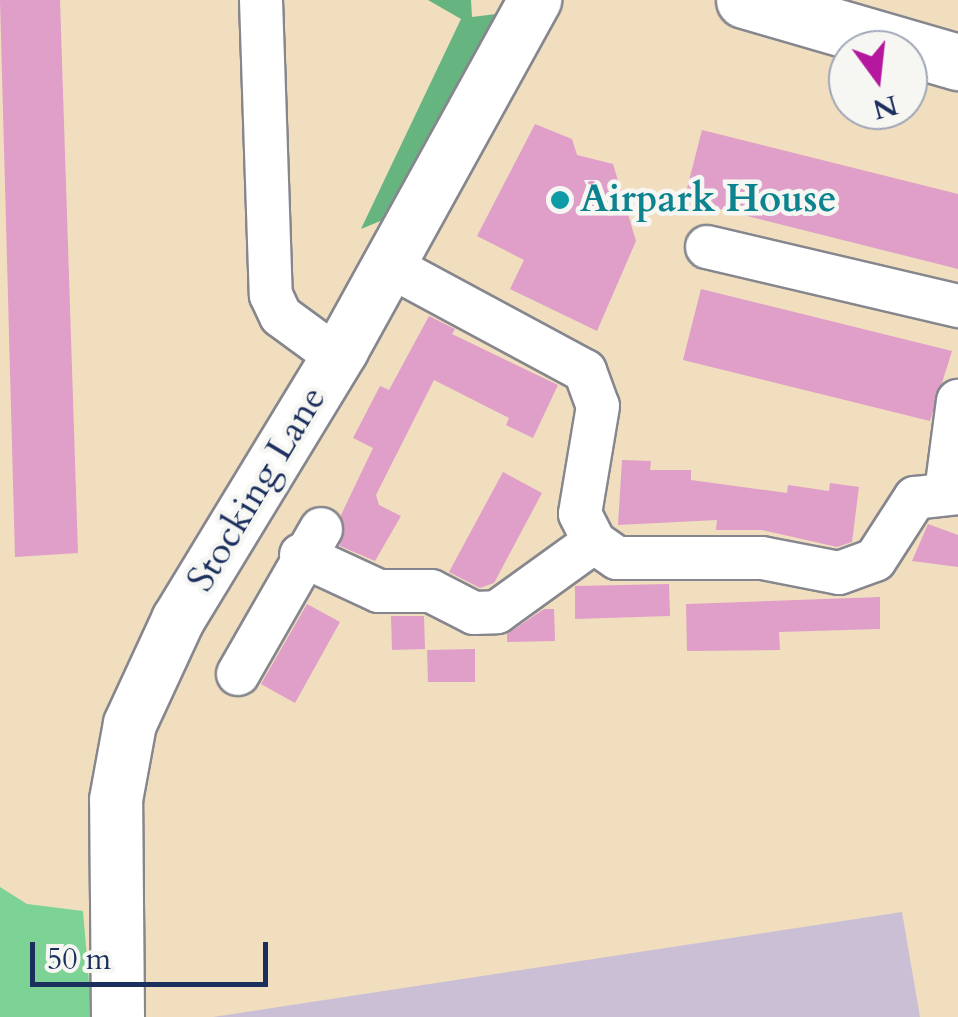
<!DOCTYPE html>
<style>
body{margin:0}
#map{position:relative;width:958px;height:1017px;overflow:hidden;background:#f0debf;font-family:Cardo,serif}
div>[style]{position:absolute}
.industrial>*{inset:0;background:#cbbfd5}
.green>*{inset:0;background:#7dd296}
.forest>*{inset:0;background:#66b47f}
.building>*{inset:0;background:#df9fc9}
.roads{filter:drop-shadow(2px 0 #86868e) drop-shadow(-2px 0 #86868e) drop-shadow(0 2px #86868e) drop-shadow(0 -2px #86868e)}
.minor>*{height:42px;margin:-21px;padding:0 21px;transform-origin:21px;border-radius:21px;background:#fff}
.major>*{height:52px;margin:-26px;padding:0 26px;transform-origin:26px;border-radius:26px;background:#fff}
.highway>*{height:55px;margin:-27.5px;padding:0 27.5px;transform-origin:27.5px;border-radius:27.5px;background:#fff}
.dots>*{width:28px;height:28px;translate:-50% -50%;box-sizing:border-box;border:5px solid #f6f6f2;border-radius:50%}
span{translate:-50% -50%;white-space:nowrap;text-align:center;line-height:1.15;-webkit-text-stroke:9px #f6f6f2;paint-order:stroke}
.culture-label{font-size:38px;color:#0d838f;font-weight:700}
.left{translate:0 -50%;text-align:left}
.street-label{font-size:38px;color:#1b2f5e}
.north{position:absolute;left:828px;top:30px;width:100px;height:100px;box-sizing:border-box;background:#f6f6f2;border:2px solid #9ea6b7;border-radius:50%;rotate:165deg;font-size:28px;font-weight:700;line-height:40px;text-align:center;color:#1b2f5e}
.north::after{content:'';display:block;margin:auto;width:35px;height:45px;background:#b5179e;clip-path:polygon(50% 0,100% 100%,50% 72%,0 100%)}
.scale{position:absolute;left:30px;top:942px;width:238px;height:45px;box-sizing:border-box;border:5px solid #1b2f5e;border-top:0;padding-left:12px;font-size:30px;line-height:35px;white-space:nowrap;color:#1b2f5e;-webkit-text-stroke:8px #f6f6f2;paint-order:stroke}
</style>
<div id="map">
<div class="industrial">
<div style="clip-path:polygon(902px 912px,920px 1017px,213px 1017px)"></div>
</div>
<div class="green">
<div style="clip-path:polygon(0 887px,27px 904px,83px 911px,92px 1017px,0 1017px)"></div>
</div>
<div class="forest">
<div style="clip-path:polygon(428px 0,471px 0,472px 17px,496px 14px,390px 217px,361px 229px,461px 19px)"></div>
</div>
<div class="building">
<div style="clip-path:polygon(0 0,60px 0,78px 553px,15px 557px)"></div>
<div style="clip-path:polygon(535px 124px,572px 139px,577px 155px,613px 164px,636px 241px,597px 331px,510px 289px,524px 260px,477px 236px)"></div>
<div style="clip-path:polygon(702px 130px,958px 194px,958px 269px,684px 200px)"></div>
<div style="clip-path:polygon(701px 289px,952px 351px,930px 421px,683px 360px)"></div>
<div style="clip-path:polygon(429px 316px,455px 329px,452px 334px,558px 385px,533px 438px,506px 425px,509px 418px,434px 380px,376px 495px,379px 505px,401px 516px,375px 561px,340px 546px,341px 515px,373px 448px,353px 438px,380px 386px,389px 390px)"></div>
<div style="clip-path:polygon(622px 460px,651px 461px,650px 470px,691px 470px,691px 480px,787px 493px,788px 485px,829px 491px,830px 483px,859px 487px,852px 542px,837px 547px,762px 530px,716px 530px,717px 520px,618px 525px)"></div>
<div style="clip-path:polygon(503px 472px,542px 493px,494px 583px,480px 588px,449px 572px)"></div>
<div style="clip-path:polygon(928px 524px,958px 535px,958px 567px,912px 561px)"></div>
<div style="clip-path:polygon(669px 584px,670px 616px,575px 619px,575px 586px)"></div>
<div style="clip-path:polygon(880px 597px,880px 629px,779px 632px,780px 650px,687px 651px,686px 604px)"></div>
<div style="clip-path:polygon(307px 604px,340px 622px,295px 703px,261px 684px)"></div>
<div style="clip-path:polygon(544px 609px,554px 609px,555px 641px,507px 642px,507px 634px)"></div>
<div style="clip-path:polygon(391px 616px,424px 616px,425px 649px,392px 650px)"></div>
<div style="clip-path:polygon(475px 649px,475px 682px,428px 682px,427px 650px)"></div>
</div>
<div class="roads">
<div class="minor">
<div style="left:261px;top:0;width:295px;rotate:88.1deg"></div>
<div style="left:271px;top:295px;width:23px;rotate:65deg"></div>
<div style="left:281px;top:316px;width:69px;rotate:36.2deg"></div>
<div style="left:707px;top:247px;width:258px;rotate:13.2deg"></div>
<div style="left:388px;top:265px;width:224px;rotate:28.3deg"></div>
<div style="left:585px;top:371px;width:37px;rotate:70deg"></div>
<div style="left:598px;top:406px;width:109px;rotate:99.5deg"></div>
<div style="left:580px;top:514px;width:31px;rotate:63deg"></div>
<div style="left:594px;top:542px;width:28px;rotate:35deg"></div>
<div style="left:617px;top:558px;width:145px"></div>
<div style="left:762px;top:558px;width:78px;rotate:11deg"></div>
<div style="left:839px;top:573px;width:38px;rotate:-20deg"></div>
<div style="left:875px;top:560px;width:74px;rotate:-57.2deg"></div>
<div style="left:915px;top:498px;width:43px;rotate:-6.6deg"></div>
<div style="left:946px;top:492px;width:92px;rotate:-82.5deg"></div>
<div style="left:301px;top:555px;width:86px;rotate:24.8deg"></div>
<div style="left:379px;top:591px;width:52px"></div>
<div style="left:431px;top:591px;width:48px;rotate:27.1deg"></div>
<div style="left:474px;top:613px;width:23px;rotate:-2deg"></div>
<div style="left:497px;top:612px;width:120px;rotate:-35.8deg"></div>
<div style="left:238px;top:674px;width:167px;rotate:-60.2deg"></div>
</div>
<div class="major">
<div style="left:118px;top:1017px;width:217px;rotate:-90.5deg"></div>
<div style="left:116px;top:800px;width:77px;rotate:-79.6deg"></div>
<div style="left:130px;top:724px;width:115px;rotate:-65.2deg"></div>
<div style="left:178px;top:620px;width:316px;rotate:-58.7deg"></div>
<div style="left:342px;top:350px;width:400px;rotate:-61.1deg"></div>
</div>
<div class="highway">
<div style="left:744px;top:0;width:223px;rotate:16.2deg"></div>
</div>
</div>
<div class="dots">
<div style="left:560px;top:200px;background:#0f9aa8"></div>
</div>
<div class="culture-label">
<span class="left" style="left:580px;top:200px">Airpark House</span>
</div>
<div class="street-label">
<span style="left:257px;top:489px;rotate:-59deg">Stocking Lane</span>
</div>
<div class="north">N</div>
<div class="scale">50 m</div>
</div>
